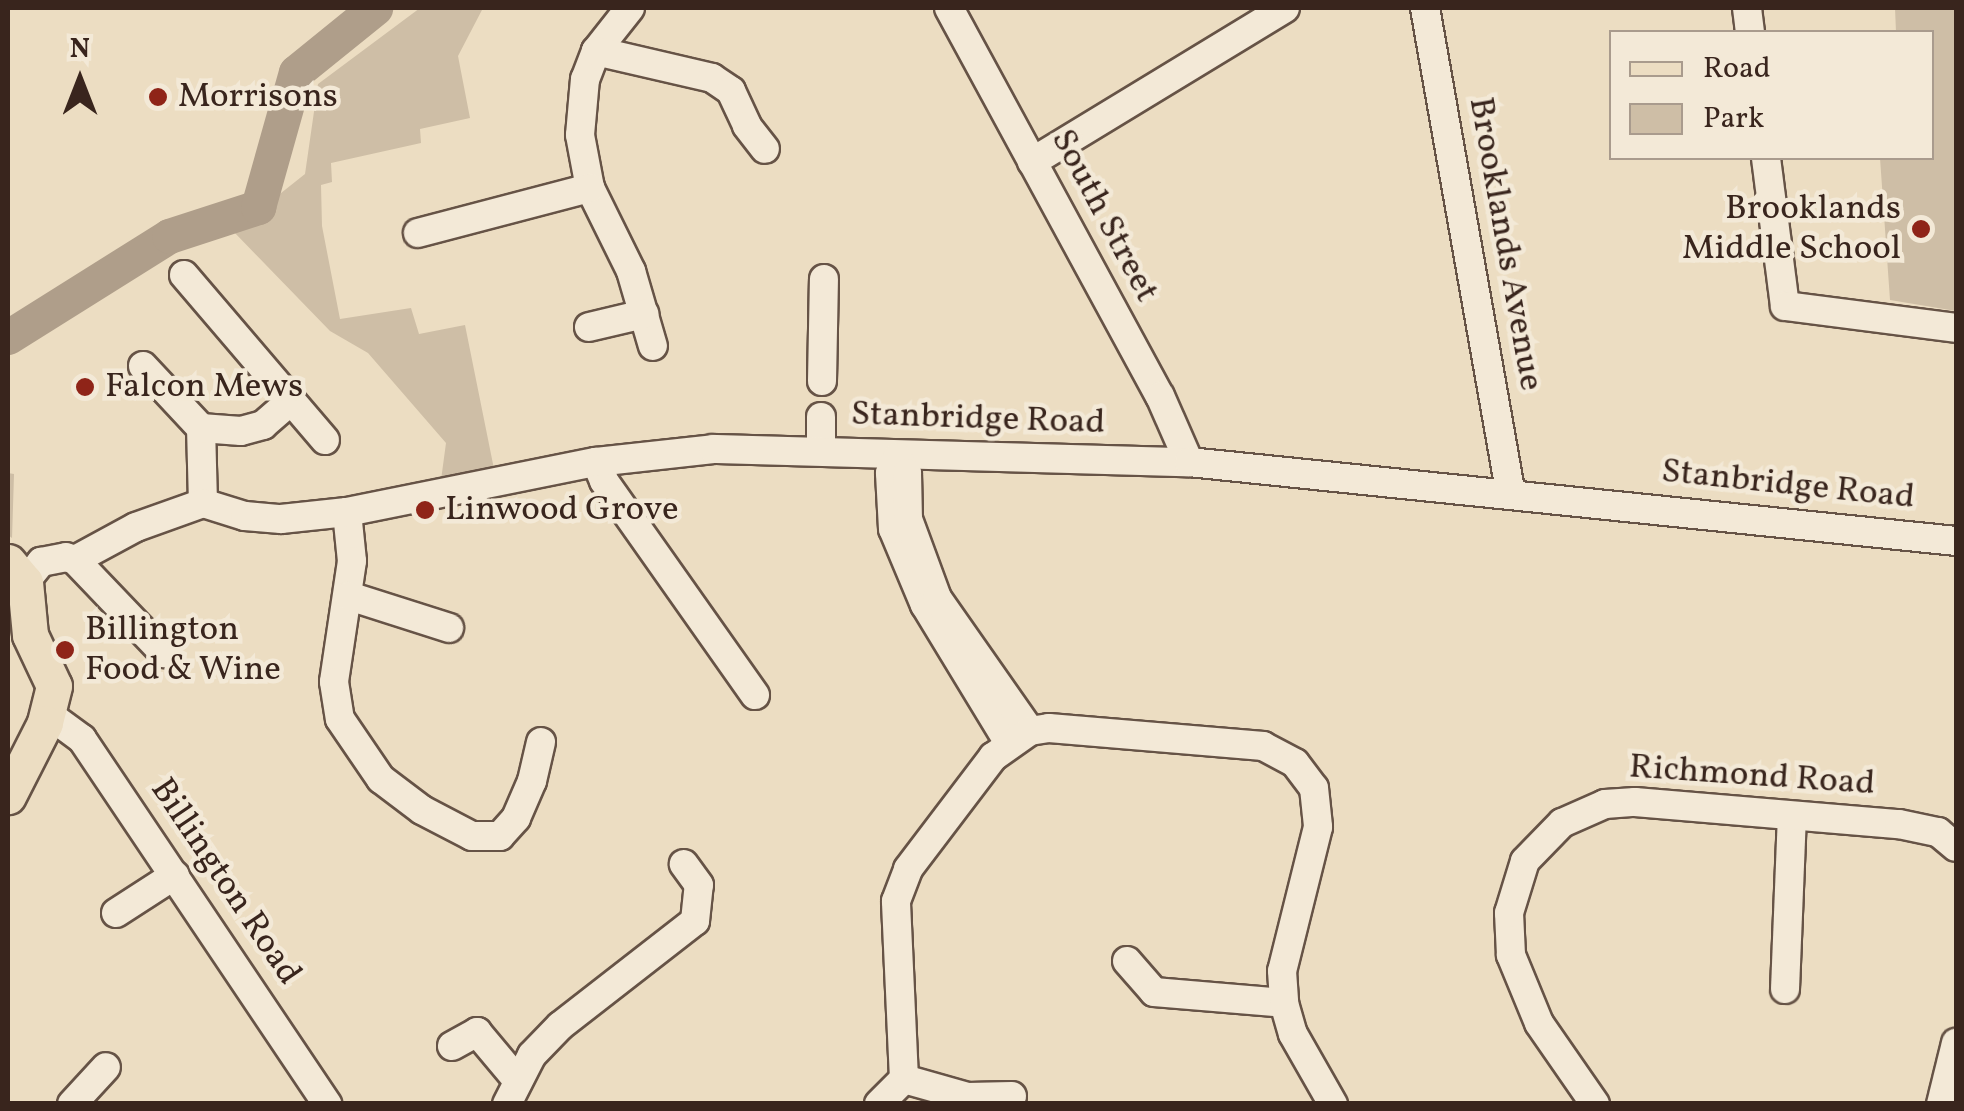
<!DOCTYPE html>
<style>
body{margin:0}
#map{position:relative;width:1964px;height:1111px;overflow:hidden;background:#ecddc2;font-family:Vollkorn,serif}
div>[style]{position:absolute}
.green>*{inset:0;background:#cebea6}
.river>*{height:35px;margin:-17.5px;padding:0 17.5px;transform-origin:17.5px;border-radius:17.5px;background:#af9e8a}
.roads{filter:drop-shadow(2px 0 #665346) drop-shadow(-2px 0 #665346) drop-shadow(0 2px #665346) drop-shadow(0 -2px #665346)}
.minor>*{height:28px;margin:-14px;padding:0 14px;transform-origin:14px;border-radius:14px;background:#f3e9d7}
.major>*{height:35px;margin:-17.5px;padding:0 17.5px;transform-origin:17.5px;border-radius:17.5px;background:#ecddc2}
.dots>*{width:28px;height:28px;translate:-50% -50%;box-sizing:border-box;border:5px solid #f3e9d7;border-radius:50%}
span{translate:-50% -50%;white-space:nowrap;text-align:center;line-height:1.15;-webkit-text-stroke:9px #f3e9d7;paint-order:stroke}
.poi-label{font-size:35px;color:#39251d}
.left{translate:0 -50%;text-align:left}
.right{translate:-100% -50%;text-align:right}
.street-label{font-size:35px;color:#39251d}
.frame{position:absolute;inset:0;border:10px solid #39251d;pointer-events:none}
.legend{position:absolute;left:1609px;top:30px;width:325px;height:130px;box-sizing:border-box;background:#f3e9d7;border:2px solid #a99b8d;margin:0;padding:12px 18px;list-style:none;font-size:30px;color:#39251d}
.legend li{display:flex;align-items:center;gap:20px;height:50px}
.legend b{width:50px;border:2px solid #a99b8d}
.north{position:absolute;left:30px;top:30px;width:100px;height:100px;-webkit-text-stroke:8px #f3e9d7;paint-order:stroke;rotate:0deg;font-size:28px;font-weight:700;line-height:40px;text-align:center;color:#39251d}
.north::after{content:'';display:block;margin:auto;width:35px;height:45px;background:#39251d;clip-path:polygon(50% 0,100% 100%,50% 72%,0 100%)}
</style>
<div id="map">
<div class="green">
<div style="clip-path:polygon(420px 8px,483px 8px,458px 56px,470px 118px,420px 129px,421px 143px,331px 163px,332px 182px,321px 185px,322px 226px,340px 319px,411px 308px,419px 334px,465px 325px,494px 469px,441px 480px,446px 443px,368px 353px,330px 331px,233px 231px,305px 174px,318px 84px)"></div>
<div style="clip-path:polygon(1895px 8px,1956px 8px,1956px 311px,1890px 300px,1880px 158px,1932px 158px,1932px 32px,1896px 32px)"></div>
<div style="clip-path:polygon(8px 473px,14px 474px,12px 538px,8px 535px)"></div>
</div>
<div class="river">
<div style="left:8px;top:337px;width:190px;rotate:-32.1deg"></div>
<div style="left:169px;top:236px;width:94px;rotate:-18deg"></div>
<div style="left:258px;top:207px;width:140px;rotate:-74.3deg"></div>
<div style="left:296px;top:72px;width:102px;rotate:-39deg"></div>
</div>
<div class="roads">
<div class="minor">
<div style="left:630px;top:8px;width:55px;rotate:128.3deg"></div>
<div style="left:596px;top:51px;width:30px;rotate:111deg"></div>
<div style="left:585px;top:79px;width:56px;rotate:95.1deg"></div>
<div style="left:580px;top:135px;width:54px;rotate:79.3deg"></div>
<div style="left:590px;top:188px;width:93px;rotate:63.7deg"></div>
<div style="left:631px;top:271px;width:78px;rotate:73.7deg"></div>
<div style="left:949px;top:8px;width:442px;rotate:61.5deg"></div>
<div style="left:1160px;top:396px;width:72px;rotate:66.3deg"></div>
<div style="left:1425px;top:8px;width:494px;rotate:80deg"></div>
<div style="left:1747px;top:8px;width:24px;rotate:83deg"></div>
<div style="left:596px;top:51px;width:119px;rotate:13.1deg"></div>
<div style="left:712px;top:78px;width:23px;rotate:34deg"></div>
<div style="left:731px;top:91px;width:38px;rotate:65deg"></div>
<div style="left:747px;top:126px;width:29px;rotate:52deg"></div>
<div style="left:1766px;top:158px;width:149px;rotate:82.7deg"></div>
<div style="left:1785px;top:306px;width:172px;rotate:7.3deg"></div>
<div style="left:1032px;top:162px;width:296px;rotate:-31.3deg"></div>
<div style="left:418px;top:233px;width:178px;rotate:-14.7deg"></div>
<div style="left:184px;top:275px;width:217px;rotate:49.5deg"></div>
<div style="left:589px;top:327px;width:57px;rotate:-13.3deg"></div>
<div style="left:143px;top:366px;width:85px;rotate:46.9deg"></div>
<div style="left:822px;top:381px;width:102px;rotate:-88.9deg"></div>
<div style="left:821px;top:451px;width:34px;rotate:-90deg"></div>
<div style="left:596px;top:462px;width:21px;rotate:67deg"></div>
<div style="left:604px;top:481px;width:262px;rotate:54.8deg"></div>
<div style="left:203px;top:503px;width:75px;rotate:-91.5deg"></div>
<div style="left:201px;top:428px;width:40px;rotate:4.3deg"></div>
<div style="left:241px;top:431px;width:23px;rotate:-15deg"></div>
<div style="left:263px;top:425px;width:37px;rotate:-41deg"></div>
<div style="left:347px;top:512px;width:49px;rotate:84.2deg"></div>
<div style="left:352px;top:561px;width:122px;rotate:98.5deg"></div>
<div style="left:334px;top:682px;width:37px;rotate:81deg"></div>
<div style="left:340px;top:719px;width:73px;rotate:55.7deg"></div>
<div style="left:381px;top:779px;width:51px;rotate:37.1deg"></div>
<div style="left:422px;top:810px;width:56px;rotate:27.5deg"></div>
<div style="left:472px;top:836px;width:28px"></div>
<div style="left:500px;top:836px;width:24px;rotate:-48deg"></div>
<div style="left:516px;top:818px;width:40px;rotate:-66.6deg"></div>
<div style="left:532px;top:781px;width:40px;rotate:-77deg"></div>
<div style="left:75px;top:560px;width:129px;rotate:46.3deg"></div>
<div style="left:25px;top:582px;width:26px;rotate:-51deg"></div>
<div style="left:41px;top:562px;width:25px;rotate:-11deg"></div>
<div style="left:66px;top:557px;width:9px;rotate:18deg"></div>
<div style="left:75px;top:560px;width:69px;rotate:-28.4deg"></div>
<div style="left:136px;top:527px;width:71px;rotate:-19.7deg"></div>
<div style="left:203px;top:503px;width:44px;rotate:17.2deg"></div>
<div style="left:245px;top:516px;width:36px;rotate:5deg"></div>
<div style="left:281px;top:519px;width:66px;rotate:-6.1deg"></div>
<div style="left:347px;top:512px;width:254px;rotate:-11.4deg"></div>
<div style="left:596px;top:462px;width:118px;rotate:-6.3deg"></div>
<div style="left:713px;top:449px;width:476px;rotate:1.6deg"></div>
<div style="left:1189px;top:462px;width:771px;rotate:5.88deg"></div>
<div style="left:349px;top:596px;width:105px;rotate:17.7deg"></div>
<div style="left:48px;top:714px;width:42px;rotate:36.3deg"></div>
<div style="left:82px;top:739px;width:440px;rotate:56.1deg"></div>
<div style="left:1009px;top:743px;width:162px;rotate:-121.3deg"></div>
<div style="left:925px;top:605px;width:82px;rotate:-112.8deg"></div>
<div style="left:893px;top:529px;width:56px;rotate:-93.1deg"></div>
<div style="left:890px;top:473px;width:17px;rotate:-66deg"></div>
<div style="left:897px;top:457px;width:19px;rotate:58deg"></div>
<div style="left:907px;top:473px;width:46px;rotate:88.8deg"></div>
<div style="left:908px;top:519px;width:84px;rotate:69.8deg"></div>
<div style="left:937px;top:598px;width:162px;rotate:55deg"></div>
<div style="left:116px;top:913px;width:70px;rotate:-32.8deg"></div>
<div style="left:1127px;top:961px;width:41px;rotate:48.9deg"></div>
<div style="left:1154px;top:992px;width:130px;rotate:4.8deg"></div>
<div style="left:1785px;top:989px;width:171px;rotate:-87.7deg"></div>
<div style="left:452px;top:1046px;width:29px;rotate:-29deg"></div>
<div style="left:477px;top:1032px;width:64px;rotate:50.1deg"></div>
<div style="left:904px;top:1079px;width:66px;rotate:15.7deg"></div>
<div style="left:968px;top:1097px;width:44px;rotate:-1.3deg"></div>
<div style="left:72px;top:1104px;width:50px;rotate:-47.4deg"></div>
<div style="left:507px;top:1104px;width:55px;rotate:-63deg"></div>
<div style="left:532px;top:1055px;width:40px;rotate:-46deg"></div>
<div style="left:560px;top:1026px;width:171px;rotate:-37.9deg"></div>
<div style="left:695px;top:921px;width:36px;rotate:-84deg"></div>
<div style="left:699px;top:885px;width:26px;rotate:-126deg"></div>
<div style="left:879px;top:1104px;width:35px;rotate:-45deg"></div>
<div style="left:904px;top:1079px;width:178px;rotate:-92.6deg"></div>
<div style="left:896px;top:901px;width:34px;rotate:-69deg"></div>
<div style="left:908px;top:869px;width:141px;rotate:-52.8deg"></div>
<div style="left:993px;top:757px;width:45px;rotate:-35.1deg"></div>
<div style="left:1030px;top:731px;width:19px;rotate:-9deg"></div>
<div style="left:1049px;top:728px;width:215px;rotate:4.8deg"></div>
<div style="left:1263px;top:746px;width:36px;rotate:28deg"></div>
<div style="left:1295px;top:763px;width:31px;rotate:53deg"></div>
<div style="left:1314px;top:788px;width:39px;rotate:84deg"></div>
<div style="left:1318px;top:827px;width:148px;rotate:104deg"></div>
<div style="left:1282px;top:971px;width:32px;rotate:86deg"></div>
<div style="left:1284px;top:1003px;width:32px;rotate:74deg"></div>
<div style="left:1293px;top:1034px;width:81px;rotate:60.3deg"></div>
<div style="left:1595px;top:1104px;width:98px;rotate:-124.7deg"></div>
<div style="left:1539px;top:1023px;width:74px;rotate:-112.4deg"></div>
<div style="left:1511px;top:955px;width:42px;rotate:-92.7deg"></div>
<div style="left:1509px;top:913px;width:54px;rotate:-72.9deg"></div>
<div style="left:1525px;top:861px;width:53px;rotate:-45.8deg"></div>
<div style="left:1562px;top:823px;width:47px;rotate:-23.8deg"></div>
<div style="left:1605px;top:804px;width:30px;rotate:-4deg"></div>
<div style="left:1635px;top:802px;width:265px;rotate:4.8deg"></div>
<div style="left:1899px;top:824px;width:40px;rotate:12deg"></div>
<div style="left:1938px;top:832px;width:23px;rotate:40deg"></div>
<div style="left:1941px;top:1104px;width:63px;rotate:-76.2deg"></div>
</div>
<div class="major">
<div style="left:8px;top:562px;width:26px;rotate:50deg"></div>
<div style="left:25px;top:582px;width:53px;rotate:84.6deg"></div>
<div style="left:30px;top:635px;width:56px;rotate:64.8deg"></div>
<div style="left:54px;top:686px;width:38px;rotate:104deg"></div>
<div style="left:45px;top:723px;width:82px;rotate:116.9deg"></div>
</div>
</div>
<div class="dots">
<div style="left:158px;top:97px;background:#8f2418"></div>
<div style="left:1921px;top:229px;background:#8f2418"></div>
<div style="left:85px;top:387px;background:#8f2418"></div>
<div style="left:425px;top:510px;background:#8f2418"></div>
<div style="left:65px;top:650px;background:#8f2418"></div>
</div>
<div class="poi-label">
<span class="left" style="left:178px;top:97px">Morrisons</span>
<span class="right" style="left:1901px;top:229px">Brooklands<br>Middle School</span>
<span class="left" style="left:105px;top:387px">Falcon Mews</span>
<span class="left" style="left:445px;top:510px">Linwood Grove</span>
<span class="left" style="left:85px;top:650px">Billington<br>Food &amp; Wine</span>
</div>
<div class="street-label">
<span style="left:1104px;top:216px;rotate:62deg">South Street</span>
<span style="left:1505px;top:244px;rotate:80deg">Brooklands Avenue</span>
<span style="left:978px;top:419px;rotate:2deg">Stanbridge Road</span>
<span style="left:1788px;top:485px;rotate:6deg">Stanbridge Road</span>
<span style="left:1752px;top:776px;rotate:4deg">Richmond Road</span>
<span style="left:225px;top:882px;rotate:56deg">Billington Road</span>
</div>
<div class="frame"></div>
<ul class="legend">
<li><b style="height:12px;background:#ecddc2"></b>Road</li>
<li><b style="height:28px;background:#cebea6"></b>Park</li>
</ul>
<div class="north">N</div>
</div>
